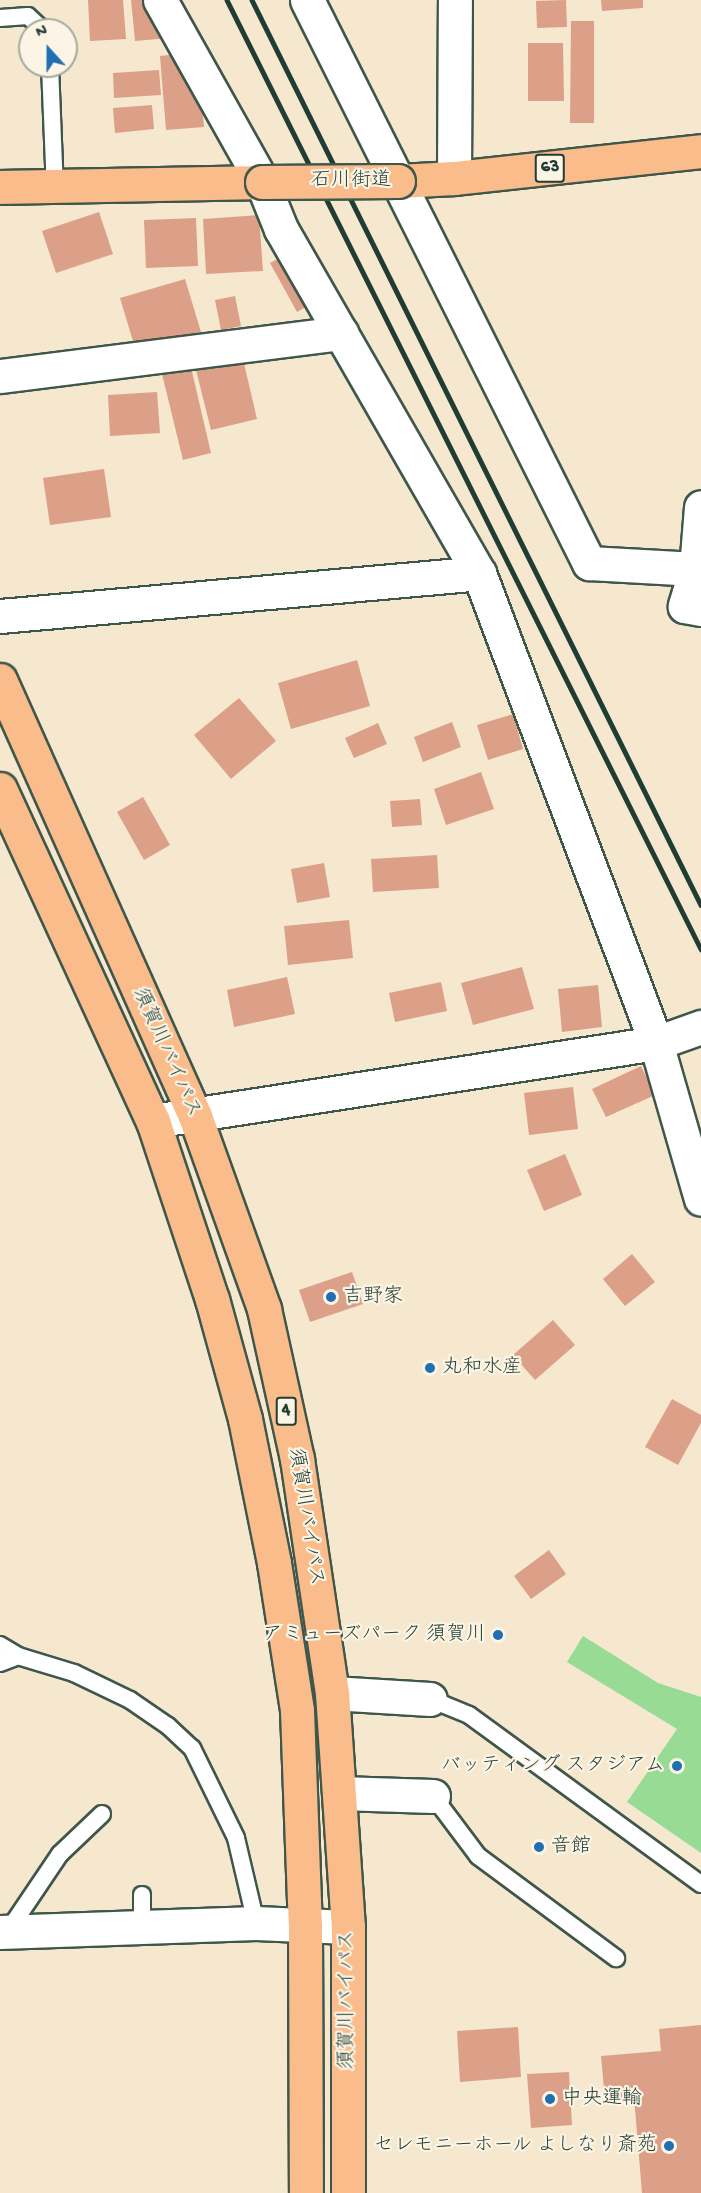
<!DOCTYPE html>
<meta charset="utf-8">
<style>
body{margin:0}
#map{position:relative;width:701px;height:2193px;overflow:hidden;background:#f5e8ce;font-family:"Gochi Hand","Klee One",sans-serif}
div>[style]{position:absolute}
.green>*{inset:0;background:#97db94}
.building>*{inset:0;background:#dca089}
.roads{filter:drop-shadow(2px 0 #3f574b) drop-shadow(-2px 0 #3f574b) drop-shadow(0 2px #3f574b) drop-shadow(0 -2px #3f574b)}
.lane>*{height:16px;margin:-8px;padding:0 8px;transform-origin:8px;border-radius:8px;background:#fff}
.street>*{height:33px;margin:-16.5px;padding:0 16.5px;transform-origin:16.5px;border-radius:16.5px;background:#fff}
.primary>*{height:33px;margin:-16.5px;padding:0 16.5px;transform-origin:16.5px;border-radius:16.5px;background:#fabc8b}
.highway>*{height:33px;margin:-16.5px;padding:0 16.5px;transform-origin:16.5px;border-radius:16.5px;background:#fabc8b}
.rail>*{height:4.5px;margin:-2.25px;padding:0 2.25px;transform-origin:2.25px;border-radius:2.25px;background:#1f3d34}
.bridges{filter:drop-shadow(2px 0 #3f574b) drop-shadow(-2px 0 #3f574b) drop-shadow(0 2px #3f574b) drop-shadow(0 -2px #3f574b)}
.primary-bridge>*{height:33px;margin:-16.5px;padding:0 16.5px;transform-origin:16.5px;border-radius:16.5px;background:#fabc8b}
.dots>*{width:16px;height:16px;translate:-50% -50%;box-sizing:border-box;border:3px solid #fcf5e5;border-radius:50%}
span{translate:-50% -50%;white-space:nowrap;text-align:center;line-height:1.15;-webkit-text-stroke:4.5px #fcf5e5;paint-order:stroke}
.shield-label span{padding:2px 4px;background:#fcf5e5;border:2px solid;border-radius:4px;-webkit-text-stroke-width:0}
.shield-label{font-size:18px;color:#1f3d34;font-weight:700}
.street-label{font-size:20px;color:#1f3d34}
.poi-label{font-size:20px;color:#1f3d34}
.left{translate:0 -50%;text-align:left}
.right{translate:-100% -50%;text-align:right}
.north{position:absolute;left:18px;top:18px;width:60px;height:60px;box-sizing:border-box;background:#fcf5e5;border:2px solid #a4ab9e;border-radius:50%;rotate:339deg;font-size:16px;font-weight:700;line-height:24px;text-align:center;color:#1f3d34}
.north::after{content:'';display:block;margin:auto;width:21px;height:27px;background:#1f6fb2;clip-path:polygon(50% 0,100% 100%,50% 72%,0 100%)}
</style>
<div id="map">
<div class="green">
<div style="clip-path:polygon(583px 1636px,658px 1683px,701px 1697px,701px 1853px,627px 1802px,677px 1729px,567px 1662px)"></div>
</div>
<div class="building">
<div style="clip-path:polygon(88px 0,123px 0,126px 39px,90px 41px)"></div>
<div style="clip-path:polygon(131px 0,167px 0,170px 38px,135px 41px)"></div>
<div style="clip-path:polygon(566px 0,567px 27px,537px 28px,536px 1px)"></div>
<div style="clip-path:polygon(601px 0,643px 0,643px 8px,602px 11px)"></div>
<div style="clip-path:polygon(571px 21px,594px 21px,594px 123px,570px 123px)"></div>
<div style="clip-path:polygon(528px 43px,563px 43px,564px 101px,528px 101px)"></div>
<div style="clip-path:polygon(197px 52px,204px 127px,166px 130px,160px 56px)"></div>
<div style="clip-path:polygon(159px 70px,161px 95px,114px 98px,113px 73px)"></div>
<div style="clip-path:polygon(152px 105px,154px 129px,115px 133px,113px 108px)"></div>
<div style="clip-path:polygon(99px 212px,113px 254px,56px 273px,42px 231px)"></div>
<div style="clip-path:polygon(259px 215px,263px 271px,206px 274px,203px 219px)"></div>
<div style="clip-path:polygon(196px 218px,198px 266px,146px 268px,144px 220px)"></div>
<div style="clip-path:polygon(304px 245px,330px 293px,297px 312px,270px 263px)"></div>
<div style="clip-path:polygon(185px 279px,201px 332px,136px 351px,120px 298px)"></div>
<div style="clip-path:polygon(235px 296px,241px 326px,221px 330px,215px 300px)"></div>
<div style="clip-path:polygon(243px 359px,257px 419px,211px 430px,196px 370px)"></div>
<div style="clip-path:polygon(190px 363px,211px 453px,183px 460px,161px 370px)"></div>
<div style="clip-path:polygon(157px 392px,160px 433px,110px 436px,108px 395px)"></div>
<div style="clip-path:polygon(104px 469px,111px 517px,50px 525px,43px 478px)"></div>
<div style="clip-path:polygon(357px 660px,370px 706px,291px 729px,278px 683px)"></div>
<div style="clip-path:polygon(239px 698px,276px 741px,231px 779px,194px 735px)"></div>
<div style="clip-path:polygon(513px 714px,523px 749px,488px 760px,477px 725px)"></div>
<div style="clip-path:polygon(452px 722px,461px 747px,423px 762px,414px 737px)"></div>
<div style="clip-path:polygon(378px 723px,387px 744px,354px 758px,345px 738px)"></div>
<div style="clip-path:polygon(481px 772px,494px 809px,446px 825px,434px 789px)"></div>
<div style="clip-path:polygon(143px 797px,170px 845px,144px 860px,117px 812px)"></div>
<div style="clip-path:polygon(420px 799px,422px 825px,392px 827px,390px 801px)"></div>
<div style="clip-path:polygon(437px 855px,439px 888px,373px 892px,371px 859px)"></div>
<div style="clip-path:polygon(324px 863px,330px 897px,297px 903px,291px 869px)"></div>
<div style="clip-path:polygon(349px 920px,353px 958px,288px 965px,284px 926px)"></div>
<div style="clip-path:polygon(522px 967px,534px 1009px,473px 1025px,461px 983px)"></div>
<div style="clip-path:polygon(287px 977px,295px 1014px,234px 1027px,227px 990px)"></div>
<div style="clip-path:polygon(441px 982px,447px 1011px,395px 1022px,389px 993px)"></div>
<div style="clip-path:polygon(598px 985px,602px 1027px,562px 1032px,558px 989px)"></div>
<div style="clip-path:polygon(641px 1066px,655px 1095px,606px 1117px,592px 1089px)"></div>
<div style="clip-path:polygon(573px 1087px,578px 1129px,529px 1135px,524px 1093px)"></div>
<div style="clip-path:polygon(565px 1154px,582px 1195px,544px 1211px,527px 1170px)"></div>
<div style="clip-path:polygon(632px 1254px,655px 1282px,625px 1306px,603px 1279px)"></div>
<div style="clip-path:polygon(352px 1272px,363px 1304px,310px 1322px,299px 1290px)"></div>
<div style="clip-path:polygon(553px 1320px,575px 1345px,535px 1380px,513px 1355px)"></div>
<div style="clip-path:polygon(672px 1399px,701px 1415px,701px 1423px,678px 1465px,645px 1447px)"></div>
<div style="clip-path:polygon(549px 1550px,566px 1574px,531px 1599px,514px 1576px)"></div>
<div style="clip-path:polygon(701px 2025px,701px 2193px,642px 2193px,634px 2097px,605px 2100px,601px 2056px,661px 2051px,659px 2029px)"></div>
<div style="clip-path:polygon(518px 2027px,521px 2077px,460px 2082px,457px 2031px)"></div>
<div style="clip-path:polygon(569px 2072px,572px 2125px,531px 2128px,527px 2074px)"></div>
</div>
<div class="roads">
<div class="lane">
<div style="left:0;top:18px;width:28px;rotate:-4deg"></div>
<div style="left:28px;top:16px;width:21px;rotate:43deg"></div>
<div style="left:50px;top:66px;width:122px;rotate:87.7deg"></div>
<div style="left:0;top:1645px;width:21px;rotate:31deg"></div>
<div style="left:0;top:1663px;width:19px;rotate:-21deg"></div>
<div style="left:18px;top:1656px;width:59px;rotate:16.9deg"></div>
<div style="left:74px;top:1673px;width:62px;rotate:25.7deg"></div>
<div style="left:130px;top:1700px;width:46px;rotate:34.4deg"></div>
<div style="left:168px;top:1726px;width:33px;rotate:43deg"></div>
<div style="left:192px;top:1748px;width:100px;rotate:63.9deg"></div>
<div style="left:236px;top:1838px;width:87px;rotate:76.8deg"></div>
<div style="left:430px;top:1699px;width:42px;rotate:22.3deg"></div>
<div style="left:469px;top:1715px;width:287px;rotate:36.1deg"></div>
<div style="left:433px;top:1796px;width:75px;rotate:53.1deg"></div>
<div style="left:478px;top:1856px;width:172px;rotate:36.5deg"></div>
<div style="left:142px;top:1895px;width:33px;rotate:90deg"></div>
<div style="left:8px;top:1931px;width:93px;rotate:-56deg"></div>
<div style="left:60px;top:1854px;width:58px;rotate:-43.6deg"></div>
</div>
<div class="street">
<div style="left:160px;top:0;width:209px;rotate:60.7deg"></div>
<div style="left:262px;top:182px;width:51px;rotate:68deg"></div>
<div style="left:281px;top:229px;width:397px;rotate:60.1deg"></div>
<div style="left:479px;top:573px;width:502px;rotate:69.36deg"></div>
<div style="left:656px;top:1043px;width:162px;rotate:73.9deg"></div>
<div style="left:307px;top:0;width:630px;rotate:63.39deg"></div>
<div style="left:589px;top:563px;width:107px;rotate:3.2deg"></div>
<div style="left:696px;top:569px;width:39px;rotate:107deg"></div>
<div style="left:685px;top:606px;width:16px;rotate:11deg"></div>
<div style="left:454px;top:178px;width:178px;rotate:-89.7deg"></div>
<div style="left:0;top:376px;width:344px;rotate:-7.2deg"></div>
<div style="left:696px;top:569px;width:62px;rotate:-85.4deg"></div>
<div style="left:0;top:616px;width:481px;rotate:-5.1deg"></div>
<div style="left:153px;top:1121px;width:509px;rotate:-8.81deg"></div>
<div style="left:656px;top:1043px;width:48px;rotate:-19.6deg"></div>
<div style="left:332px;top:1693px;width:98px;rotate:3.5deg"></div>
<div style="left:339px;top:1793px;width:94px;rotate:1.8deg"></div>
<div style="left:0;top:1932px;width:256px;rotate:-2deg"></div>
<div style="left:256px;top:1923px;width:92px;rotate:2.5deg"></div>
</div>
<div class="primary">
<div style="left:398px;top:181px;width:56px;rotate:-3.1deg"></div>
<div style="left:454px;top:178px;width:248px;rotate:-6.2deg"></div>
<div style="left:0;top:187px;width:262px;rotate:-1.1deg"></div>
</div>
<div class="highway">
<div style="left:0;top:680px;width:478px;rotate:65.9deg"></div>
<div style="left:195px;top:1116px;width:205px;rotate:70.3deg"></div>
<div style="left:264px;top:1309px;width:154px;rotate:77.6deg"></div>
<div style="left:297px;top:1459px;width:237px;rotate:81.5deg"></div>
<div style="left:332px;top:1693px;width:235px;rotate:86.1deg"></div>
<div style="left:348px;top:1927px;width:266px;rotate:90deg"></div>
<div style="left:0;top:789px;width:366px;rotate:65.3deg"></div>
<div style="left:153px;top:1121px;width:188px;rotate:71.7deg"></div>
<div style="left:212px;top:1299px;width:124px;rotate:74.6deg"></div>
<div style="left:245px;top:1419px;width:147px;rotate:78.6deg"></div>
<div style="left:274px;top:1563px;width:149px;rotate:81.1deg"></div>
<div style="left:297px;top:1710px;width:216px;rotate:87.9deg"></div>
<div style="left:305px;top:1926px;width:267px;rotate:89.8deg"></div>
</div>
</div>
<div class="rail">
<div style="left:227px;top:0;width:1061px;rotate:63.46deg"></div>
<div style="left:252px;top:0;width:1010px;rotate:63.61deg"></div>
</div>
<div class="bridges">
<div class="primary-bridge">
<div style="left:262px;top:182px;width:136px;rotate:-0.4deg"></div>
</div>
</div>
<div class="dots">
<div style="left:331px;top:1297px;background:#1f6fb2"></div>
<div style="left:430px;top:1368px;background:#1f6fb2"></div>
<div style="left:498px;top:1635px;background:#1f6fb2"></div>
<div style="left:677px;top:1766px;background:#1f6fb2"></div>
<div style="left:539px;top:1847px;background:#1f6fb2"></div>
<div style="left:550px;top:2099px;background:#1f6fb2"></div>
<div style="left:669px;top:2146px;background:#1f6fb2"></div>
</div>
<div class="shield-label">
<span style="left:550px;top:168px">63</span>
<span style="left:286px;top:1411px">4</span>
</div>
<div class="street-label">
<span style="left:351px;top:181px">石川街道</span>
<span style="left:166px;top:1053px;rotate:66deg">須賀川バイパス</span>
<span style="left:305px;top:1517px;rotate:81deg">須賀川バイパス</span>
<span style="left:348px;top:2000px;rotate:-90deg">須賀川バイパス</span>
</div>
<div class="poi-label">
<span class="left" style="left:343px;top:1297px">吉野家</span>
<span class="left" style="left:442px;top:1368px">丸和水産</span>
<span class="right" style="left:486px;top:1635px">アミューズパーク 須賀川</span>
<span class="right" style="left:665px;top:1766px">バッティング スタジアム</span>
<span class="left" style="left:551px;top:1847px">音館</span>
<span class="left" style="left:562px;top:2099px">中央運輸</span>
<span class="right" style="left:657px;top:2146px">セレモニーホール よしなり斎苑</span>
</div>
<div class="north">N</div>
</div>
